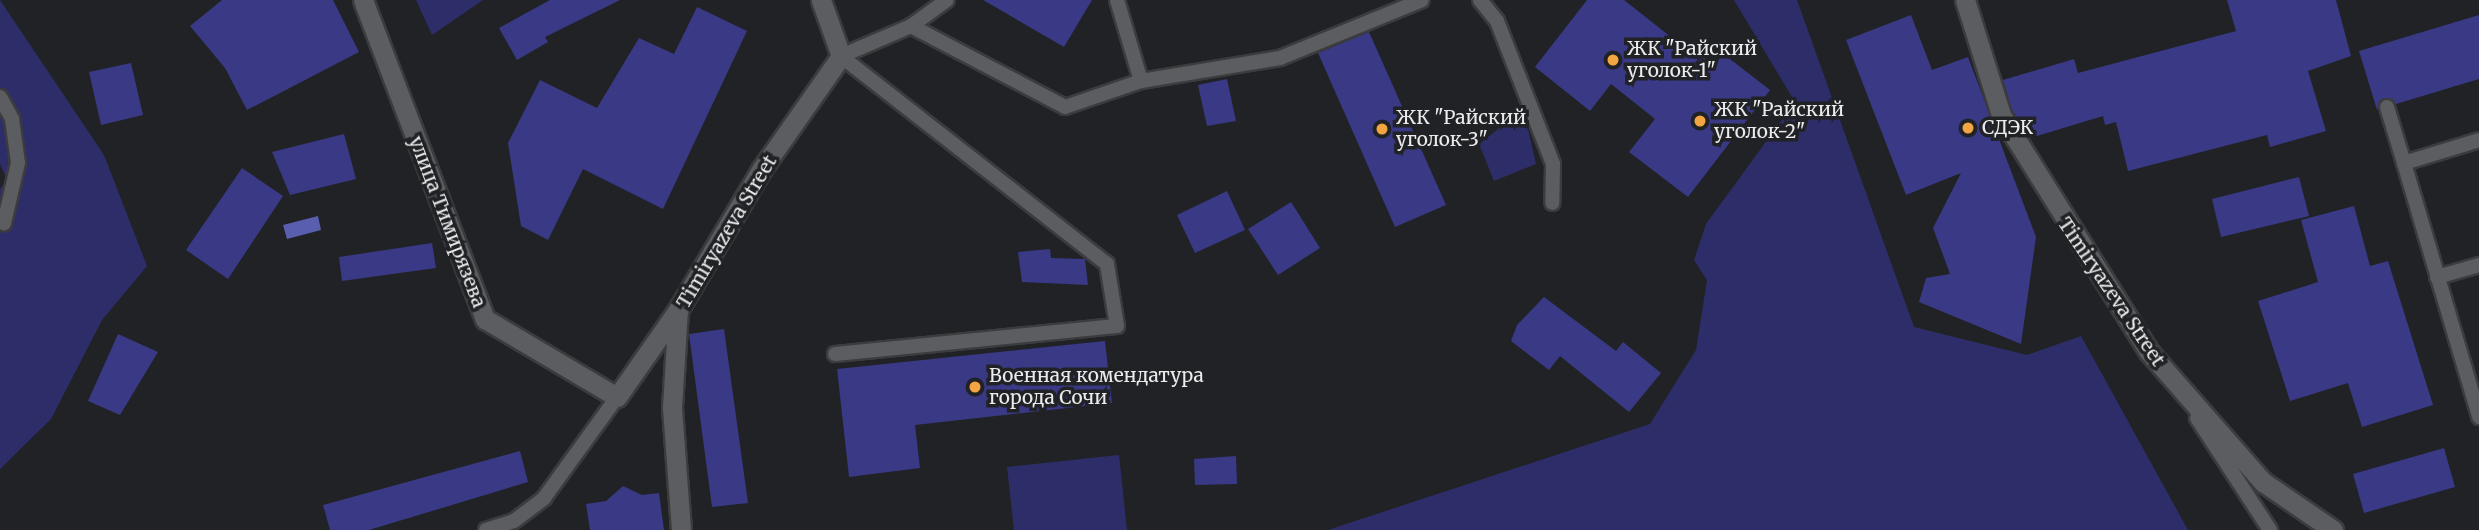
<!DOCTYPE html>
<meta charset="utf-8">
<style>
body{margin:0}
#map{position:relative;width:2479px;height:530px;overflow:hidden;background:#212225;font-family:Merriweather,serif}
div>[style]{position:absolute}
.green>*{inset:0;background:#2d2e69}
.water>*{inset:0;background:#5a5eaf}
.building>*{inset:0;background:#393986}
.roads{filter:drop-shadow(2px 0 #3c3c3f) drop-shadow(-2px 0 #3c3c3f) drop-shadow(0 2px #3c3c3f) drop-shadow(0 -2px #3c3c3f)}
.service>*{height:14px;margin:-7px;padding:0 7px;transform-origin:7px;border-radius:7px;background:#5c5d61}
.minor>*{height:19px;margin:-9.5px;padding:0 9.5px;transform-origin:9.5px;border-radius:9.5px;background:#5c5d61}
.tertiary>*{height:19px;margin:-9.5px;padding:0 9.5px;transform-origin:9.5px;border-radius:9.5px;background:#5c5d61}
.dots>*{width:19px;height:19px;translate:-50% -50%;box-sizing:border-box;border:4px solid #212225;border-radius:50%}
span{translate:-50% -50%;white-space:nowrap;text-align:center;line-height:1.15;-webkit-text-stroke:7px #212225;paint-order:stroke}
.poi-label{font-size:19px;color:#ebebed}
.left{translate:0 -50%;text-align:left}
.street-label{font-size:19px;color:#ebebed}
</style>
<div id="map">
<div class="green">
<div style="clip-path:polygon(0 0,104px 155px,147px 266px,102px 320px,51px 419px,0 469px,0 189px,7px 180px,0 164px)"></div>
<div style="clip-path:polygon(416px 0,483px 0,432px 35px)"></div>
<div style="clip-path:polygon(1734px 0,1797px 0,1914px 327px,2027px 355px,2081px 336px,2188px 530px,1328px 530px,1650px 424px,1696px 350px,1707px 280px,1694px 260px,1706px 224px,1795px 102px)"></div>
<div style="clip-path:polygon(1511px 119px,1528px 129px,1536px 164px,1494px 181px,1479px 144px)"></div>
<div style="clip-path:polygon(1119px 455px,1127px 530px,1014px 530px,1007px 467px)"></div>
</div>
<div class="water">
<div style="clip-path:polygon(318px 216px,321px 230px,287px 239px,283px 225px)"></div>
</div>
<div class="building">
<div style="clip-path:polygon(222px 0,333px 0,359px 52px,247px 110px,225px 68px,190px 26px)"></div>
<div style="clip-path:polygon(550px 0,620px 0,545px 37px,548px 42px,517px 60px,499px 28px)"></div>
<div style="clip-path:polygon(983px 0,1092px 0,1064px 47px)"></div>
<div style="clip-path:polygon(1587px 0,1624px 0,1700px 60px,1712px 45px,1770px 90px,1688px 197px,1629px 152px,1655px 119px,1611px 84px,1590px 111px,1535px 67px)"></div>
<div style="clip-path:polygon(2227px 0,2336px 0,2351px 56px,2308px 71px,2326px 131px,2270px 147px,2267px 135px,2128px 171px,2116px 122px,2105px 125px,2103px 116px,2030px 138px,2012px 110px,2003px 80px,2074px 59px,2078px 73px,2236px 31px)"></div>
<div style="clip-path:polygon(697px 7px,747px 31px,663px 209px,583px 169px,548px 240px,521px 226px,508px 143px,540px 80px,597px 108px,639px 38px,674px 54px)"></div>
<div style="clip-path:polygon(1911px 15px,1932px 70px,1968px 57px,2036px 237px,2021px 344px,1919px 302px,1926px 278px,1950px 274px,1933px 228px,1961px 173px,1906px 195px,1846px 40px)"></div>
<div style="clip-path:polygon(2479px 15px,2479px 79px,2396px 104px,2384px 98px,2377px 110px,2359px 51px)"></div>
<div style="clip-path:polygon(1369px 32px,1446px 205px,1395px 227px,1318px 53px)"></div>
<div style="clip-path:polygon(131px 63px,143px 115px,101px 125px,89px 72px)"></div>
<div style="clip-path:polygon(1227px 79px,1236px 121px,1207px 126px,1198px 85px)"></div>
<div style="clip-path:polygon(344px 134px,356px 179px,290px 195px,272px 152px)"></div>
<div style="clip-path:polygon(242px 168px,283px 196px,228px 279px,186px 250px)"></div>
<div style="clip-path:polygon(2299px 177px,2309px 216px,2221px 237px,2212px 199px)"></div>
<div style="clip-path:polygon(1227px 191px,1245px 230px,1195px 253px,1177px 215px)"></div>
<div style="clip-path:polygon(1291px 202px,1320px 248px,1278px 275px,1248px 229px)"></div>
<div style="clip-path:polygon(2354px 206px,2370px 266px,2388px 261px,2433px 405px,2362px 427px,2348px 383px,2290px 401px,2258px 301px,2318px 282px,2301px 220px)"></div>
<div style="clip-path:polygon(432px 243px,436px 268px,342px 281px,339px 257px)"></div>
<div style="clip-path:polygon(1050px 249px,1051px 258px,1085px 259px,1088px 285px,1022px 282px,1018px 252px)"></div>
<div style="clip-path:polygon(1544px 297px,1616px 351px,1623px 342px,1661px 373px,1629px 412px,1560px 356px,1549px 370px,1511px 341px,1517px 325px)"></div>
<div style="clip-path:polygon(724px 329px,748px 503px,712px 507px,689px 334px)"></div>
<div style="clip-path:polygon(118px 334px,158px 352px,120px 415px,88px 401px)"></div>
<div style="clip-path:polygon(1105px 341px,1112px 403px,915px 425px,920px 468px,849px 477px,837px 369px)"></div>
<div style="clip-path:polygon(2444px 448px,2455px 487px,2364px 513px,2353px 474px)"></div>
<div style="clip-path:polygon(520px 451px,528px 482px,369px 530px,330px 530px,323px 505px)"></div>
<div style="clip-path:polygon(1236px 456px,1237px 484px,1195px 485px,1194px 459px)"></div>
<div style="clip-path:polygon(623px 486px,642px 495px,659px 493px,664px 530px,590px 530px,586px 504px,606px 501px)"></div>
</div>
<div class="roads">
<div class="service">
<div style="left:1117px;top:0;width:84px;rotate:73.5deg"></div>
<div style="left:1141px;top:81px;width:141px;rotate:-9.4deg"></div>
<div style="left:1280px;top:58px;width:153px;rotate:-22.2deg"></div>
<div style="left:1480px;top:0;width:27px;rotate:51deg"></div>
<div style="left:1497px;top:21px;width:154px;rotate:68.6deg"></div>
<div style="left:1553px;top:164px;width:39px;rotate:91deg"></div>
<div style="left:911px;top:26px;width:44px;rotate:-35.8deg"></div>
<div style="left:0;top:97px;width:25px;rotate:61deg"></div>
<div style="left:12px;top:119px;width:44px;rotate:82.2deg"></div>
<div style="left:18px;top:163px;width:62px;rotate:103.1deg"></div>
<div style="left:2387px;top:107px;width:59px;rotate:73.1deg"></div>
<div style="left:2404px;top:163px;width:78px;rotate:-17deg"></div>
<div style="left:2404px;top:163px;width:265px;rotate:73.5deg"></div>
<div style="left:2437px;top:277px;width:44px;rotate:-15.9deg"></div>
<div style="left:835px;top:354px;width:283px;rotate:-5.7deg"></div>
<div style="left:1117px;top:326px;width:63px;rotate:-99.2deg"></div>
<div style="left:1107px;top:264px;width:338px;rotate:-142deg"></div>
<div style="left:841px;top:56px;width:76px;rotate:-23.2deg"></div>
<div style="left:911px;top:26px;width:174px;rotate:27.7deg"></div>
<div style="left:1065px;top:107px;width:80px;rotate:-18.9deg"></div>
<div style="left:2197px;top:418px;width:134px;rotate:56.9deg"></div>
<div style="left:486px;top:530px;width:29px;rotate:-18deg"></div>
<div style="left:514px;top:521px;width:38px;rotate:-37deg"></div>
<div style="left:544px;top:498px;width:125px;rotate:-54.1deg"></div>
</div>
<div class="minor">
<div style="left:363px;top:0;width:342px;rotate:69.1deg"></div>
<div style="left:485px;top:319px;width:153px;rotate:30.6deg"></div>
<div style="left:617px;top:397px;width:106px;rotate:-55deg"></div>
<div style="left:681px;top:530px;width:123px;rotate:-94.2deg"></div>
<div style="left:672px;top:407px;width:97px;rotate:-86.5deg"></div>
<div style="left:678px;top:310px;width:163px;rotate:-59.3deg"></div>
<div style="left:761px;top:170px;width:139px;rotate:-54.9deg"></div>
<div style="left:841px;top:56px;width:59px;rotate:-109.7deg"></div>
</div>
<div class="tertiary">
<div style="left:1965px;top:0;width:121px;rotate:72.6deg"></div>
<div style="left:2001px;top:115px;width:279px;rotate:58deg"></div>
<div style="left:2149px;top:352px;width:173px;rotate:48.8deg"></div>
<div style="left:2263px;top:482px;width:85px;rotate:34.4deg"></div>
</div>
</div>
<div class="dots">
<div style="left:1613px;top:60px;background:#f2a542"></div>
<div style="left:1700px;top:121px;background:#f2a542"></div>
<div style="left:1968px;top:128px;background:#f2a542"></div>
<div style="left:1382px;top:129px;background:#f2a542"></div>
<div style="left:975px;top:387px;background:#f2a542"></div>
</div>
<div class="poi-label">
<span class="left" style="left:1627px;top:60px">ЖК "Райский<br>уголок-1"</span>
<span class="left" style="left:1714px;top:121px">ЖК "Райский<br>уголок-2"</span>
<span class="left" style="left:1396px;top:129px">ЖК "Райский<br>уголок-3"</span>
<span class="left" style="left:1982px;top:128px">СДЭК</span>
<span class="left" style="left:989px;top:387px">Военная комендатура<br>города Сочи</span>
</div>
<div class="street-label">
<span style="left:447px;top:222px;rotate:69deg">улица Тимирязева</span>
<span style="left:727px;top:232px;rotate:-59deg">Timiryazeva Street</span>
<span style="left:2111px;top:292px;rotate:56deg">Timiryazeva Street</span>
</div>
</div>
